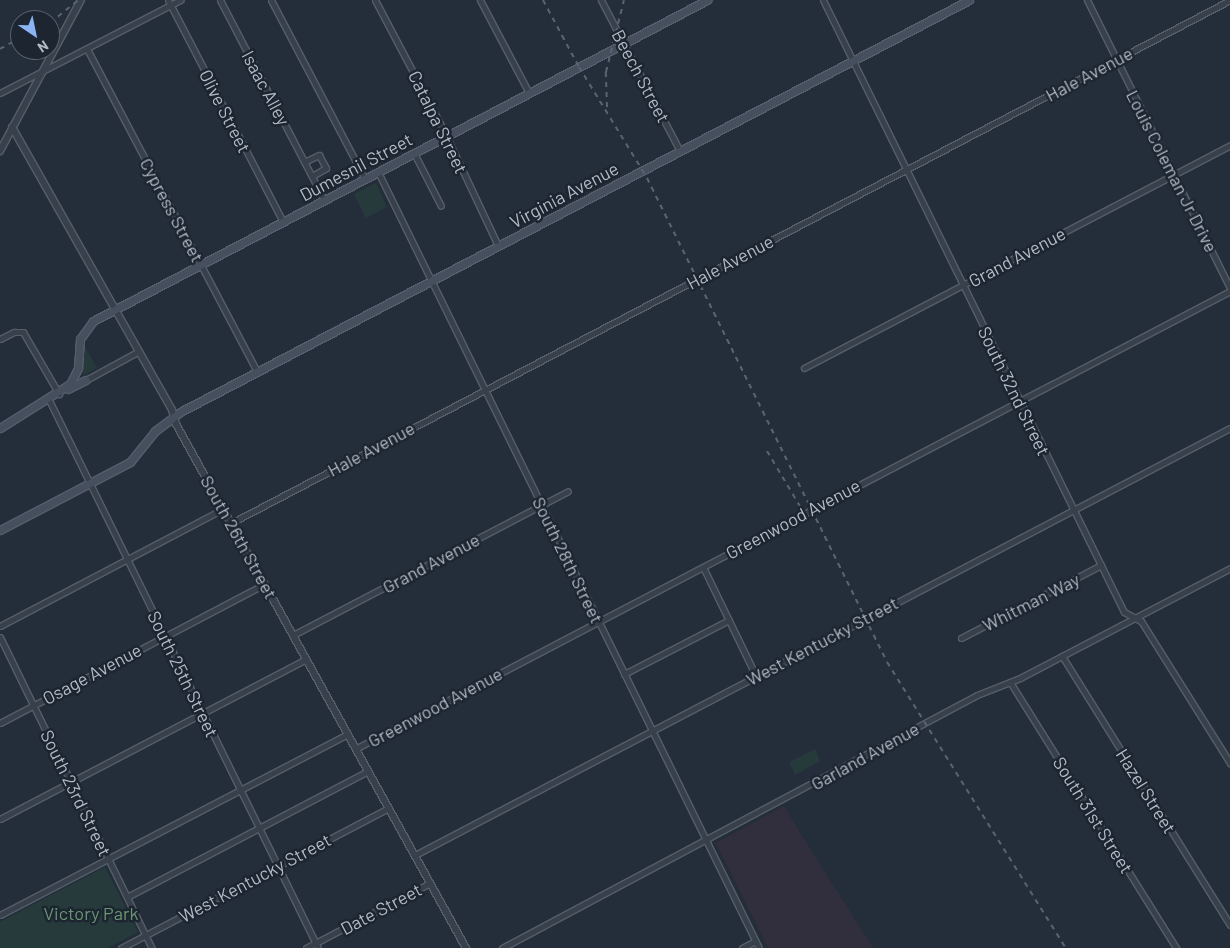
<!DOCTYPE html>
<style>
body{margin:0}
#map{position:relative;width:1230px;height:948px;overflow:hidden;background:#242e3b;font-family:Barlow,sans-serif}
div>[style]{position:absolute}
.medical>*{inset:0;background:#312f3d}
.green>*{inset:0;background:#263a3c}
.roads{filter:drop-shadow(1px 0 #555e69) drop-shadow(-1px 0 #555e69) drop-shadow(0 1px #555e69) drop-shadow(0 -1px #555e69)}
.minor>*{height:5px;margin:-2.5px;padding:0 2.5px;transform-origin:2.5px;border-radius:2.5px;background:#37404b}
.tertiary>*{height:6px;margin:-3px;padding:0 3px;transform-origin:3px;border-radius:3px;background:#37404b}
.secondary>*{height:7px;margin:-3.5px;padding:0 3.5px;transform-origin:3.5px;border-radius:3.5px;background:#454f5e}
.rail>*{height:2px;margin-top:-1px;transform-origin:0;background:repeating-linear-gradient(90deg,#596472 0 5px,transparent 0 10px)}
span{translate:-50% -50%;white-space:nowrap;text-align:center;line-height:1.15;-webkit-text-stroke:5px #1c2530;paint-order:stroke}
.street-label{font-size:18px;color:#b3bbc7}
.park-label{font-size:18px;color:#6b9775}
.north{position:absolute;left:10px;top:10px;width:50px;height:50px;box-sizing:border-box;background:#1c2530;border:1px solid #58616c;border-radius:50%;rotate:146deg;font-size:14px;font-weight:700;line-height:20px;text-align:center;color:#b3bbc7}
.north::after{content:'';display:block;margin:auto;width:18px;height:22px;background:#8ab4f4;clip-path:polygon(50% 0,100% 100%,50% 72%,0 100%)}
</style>
<div id="map">
<div class="medical">
<div style="clip-path:polygon(784px 806px,804px 839px,873px 948px,768px 948px,716px 843px)"></div>
</div>
<div class="green">
<div style="clip-path:polygon(376px 183px,387px 207px,366px 218px,354px 194px)"></div>
<div style="clip-path:polygon(85px 347px,97px 368px,84px 375px,83px 374px)"></div>
<div style="clip-path:polygon(815px 749px,820px 761px,795px 775px,789px 762px)"></div>
<div style="clip-path:polygon(105px 867px,138px 932px,108px 948px,0 948px,0 922px)"></div>
</div>
<div class="roads">
<div class="minor">
<div style="left:168px;top:0;width:250px;rotate:62.6deg"></div>
<div style="left:220px;top:0;width:225px;rotate:62.5deg"></div>
<div style="left:271px;top:0;width:202px;rotate:62.3deg"></div>
<div style="left:375px;top:0;width:148px;rotate:62.2deg"></div>
<div style="left:444px;top:131px;width:127px;rotate:64.8deg"></div>
<div style="left:480px;top:0;width:105px;rotate:62.2deg"></div>
<div style="left:601px;top:0;width:170px;rotate:62.4deg"></div>
<div style="left:823px;top:0;width:682px;rotate:63.81deg"></div>
<div style="left:1124px;top:612px;width:19px;rotate:28deg"></div>
<div style="left:1141px;top:621px;width:168px;rotate:57.9deg"></div>
<div style="left:1087px;top:0;width:322px;rotate:63.6deg"></div>
<div style="left:87px;top:49px;width:365px;rotate:62.2deg"></div>
<div style="left:0;top:93px;width:203px;rotate:-27.3deg"></div>
<div style="left:414px;top:153px;width:59px;rotate:63deg"></div>
<div style="left:304px;top:162px;width:17px;rotate:-25deg"></div>
<div style="left:319px;top:155px;width:15px;rotate:62deg"></div>
<div style="left:326px;top:168px;width:16px;rotate:150deg"></div>
<div style="left:378px;top:172px;width:864px;rotate:63.85deg"></div>
<div style="left:0;top:339px;width:16px;rotate:-27deg"></div>
<div style="left:14px;top:332px;width:9px"></div>
<div style="left:23px;top:332px;width:72px;rotate:59.9deg"></div>
<div style="left:804px;top:368px;width:481px;rotate:-27.6deg"></div>
<div style="left:86px;top:380px;width:60px;rotate:-28.7deg"></div>
<div style="left:49px;top:400px;width:610px;rotate:63.85deg"></div>
<div style="left:231px;top:523px;width:1128px;rotate:-27.63deg"></div>
<div style="left:703px;top:567px;width:121px;rotate:64.1deg"></div>
<div style="left:0;top:626px;width:252px;rotate:-27.7deg"></div>
<div style="left:293px;top:635px;width:310px;rotate:-27.6deg"></div>
<div style="left:0;top:637px;width:346px;rotate:64deg"></div>
<div style="left:961px;top:638px;width:158px;rotate:-27.5deg"></div>
<div style="left:1062px;top:656px;width:317px;rotate:58deg"></div>
<div style="left:624px;top:674px;width:118px;rotate:-27.2deg"></div>
<div style="left:1010px;top:682px;width:314px;rotate:58deg"></div>
<div style="left:0;top:723px;width:299px;rotate:-27.7deg"></div>
<div style="left:357px;top:748px;width:985px;rotate:-27.63deg"></div>
<div style="left:0;top:819px;width:345px;rotate:-27.6deg"></div>
<div style="left:415px;top:855px;width:920px;rotate:-27.65deg"></div>
<div style="left:127px;top:897px;width:272px;rotate:-27.6deg"></div>
<div style="left:0;top:915px;width:391px;rotate:-27.5deg"></div>
<div style="left:121px;top:948px;width:302px;rotate:-27.6deg"></div>
<div style="left:306px;top:948px;width:140px;rotate:-27.7deg"></div>
<div style="left:502px;top:948px;width:538px;rotate:-28.04deg"></div>
<div style="left:977px;top:695px;width:46px;rotate:-21.6deg"></div>
<div style="left:1020px;top:678px;width:237px;rotate:-27.6deg"></div>
<div style="left:742px;top:948px;width:15px;rotate:-28deg"></div>
</div>
<div class="tertiary">
<div style="left:12px;top:127px;width:325px;rotate:60.5deg"></div>
<div style="left:172px;top:410px;width:15px;rotate:74deg"></div>
<div style="left:176px;top:424px;width:599px;rotate:61.04deg"></div>
<div style="left:0;top:151px;width:171px;rotate:-61.8deg"></div>
</div>
<div class="secondary">
<div style="left:68px;top:389px;width:20px;rotate:-27deg"></div>
<div style="left:0;top:428px;width:83px;rotate:-32.2deg"></div>
<div style="left:70px;top:384px;width:18px;rotate:-63deg"></div>
<div style="left:78px;top:368px;width:29px;rotate:-86deg"></div>
<div style="left:80px;top:339px;width:22px;rotate:-54deg"></div>
<div style="left:93px;top:321px;width:693px;rotate:-27.6deg"></div>
<div style="left:0;top:530px;width:147px;rotate:-27.6deg"></div>
<div style="left:130px;top:462px;width:40px;rotate:-51deg"></div>
<div style="left:155px;top:431px;width:31px;rotate:-37deg"></div>
<div style="left:180px;top:412px;width:890px;rotate:-27.57deg"></div>
</div>
</div>
<div class="rail">
<div style="left:543px;top:0;width:76px;rotate:61.8deg"></div>
<div style="left:579px;top:67px;width:130px;rotate:58.5deg"></div>
<div style="left:647px;top:178px;width:540px;rotate:63.62deg"></div>
<div style="left:887px;top:662px;width:337px;rotate:58deg"></div>
<div style="left:50px;top:23px;width:36px;rotate:-39deg"></div>
<div style="left:0;top:49px;width:23px;rotate:-29deg"></div>
<div style="left:607px;top:107px;width:35px;rotate:-92deg"></div>
<div style="left:606px;top:72px;width:74px;rotate:-76deg"></div>
<div style="left:767px;top:451px;width:78px;rotate:59.2deg"></div>
</div>
<div class="street-label">
<span style="left:1089px;top:74px;rotate:-28deg">Hale Avenue</span>
<span style="left:641px;top:76px;rotate:62deg">Beech Street</span>
<span style="left:266px;top:88px;rotate:62deg">Isaac Alley</span>
<span style="left:225px;top:111px;rotate:63deg">Olive Street</span>
<span style="left:438px;top:122px;rotate:64deg">Catalpa Street</span>
<span style="left:356px;top:167px;rotate:-28deg">Dumesnil Street</span>
<span style="left:1172px;top:171px;rotate:63deg">Louis Coleman Jr Drive</span>
<span style="left:564px;top:195px;rotate:-28deg">Virginia Avenue</span>
<span style="left:172px;top:210px;rotate:62deg">Cypress Street</span>
<span style="left:1017px;top:257px;rotate:-28deg">Grand Avenue</span>
<span style="left:730px;top:262px;rotate:-28deg">Hale Avenue</span>
<span style="left:1014px;top:391px;rotate:64deg">South 32nd Street</span>
<span style="left:371px;top:449px;rotate:-28deg">Hale Avenue</span>
<span style="left:793px;top:519px;rotate:-28deg">Greenwood Avenue</span>
<span style="left:239px;top:537px;rotate:61deg">South 26th Street</span>
<span style="left:568px;top:560px;rotate:64deg">South 28th Street</span>
<span style="left:431px;top:563px;rotate:-28deg">Grand Avenue</span>
<span style="left:1031px;top:602px;rotate:-27deg">Whitman Way</span>
<span style="left:822px;top:641px;rotate:-28deg">West Kentucky Street</span>
<span style="left:92px;top:674px;rotate:-28deg">Osage Avenue</span>
<span style="left:183px;top:674px;rotate:64deg">South 25th Street</span>
<span style="left:435px;top:707px;rotate:-28deg">Greenwood Avenue</span>
<span style="left:865px;top:756px;rotate:-29deg">Garland Avenue</span>
<span style="left:1146px;top:791px;rotate:58deg">Hazel Street</span>
<span style="left:76px;top:793px;rotate:64deg">South 23rd Street</span>
<span style="left:1093px;top:815px;rotate:58deg">South 31st Street</span>
<span style="left:255px;top:878px;rotate:-28deg">West Kentucky Street</span>
<span style="left:381px;top:909px;rotate:-28deg">Date Street</span>
</div>
<div class="park-label">
<span style="left:91px;top:913px">Victory Park</span>
</div>
<div class="north">N</div>
</div>
